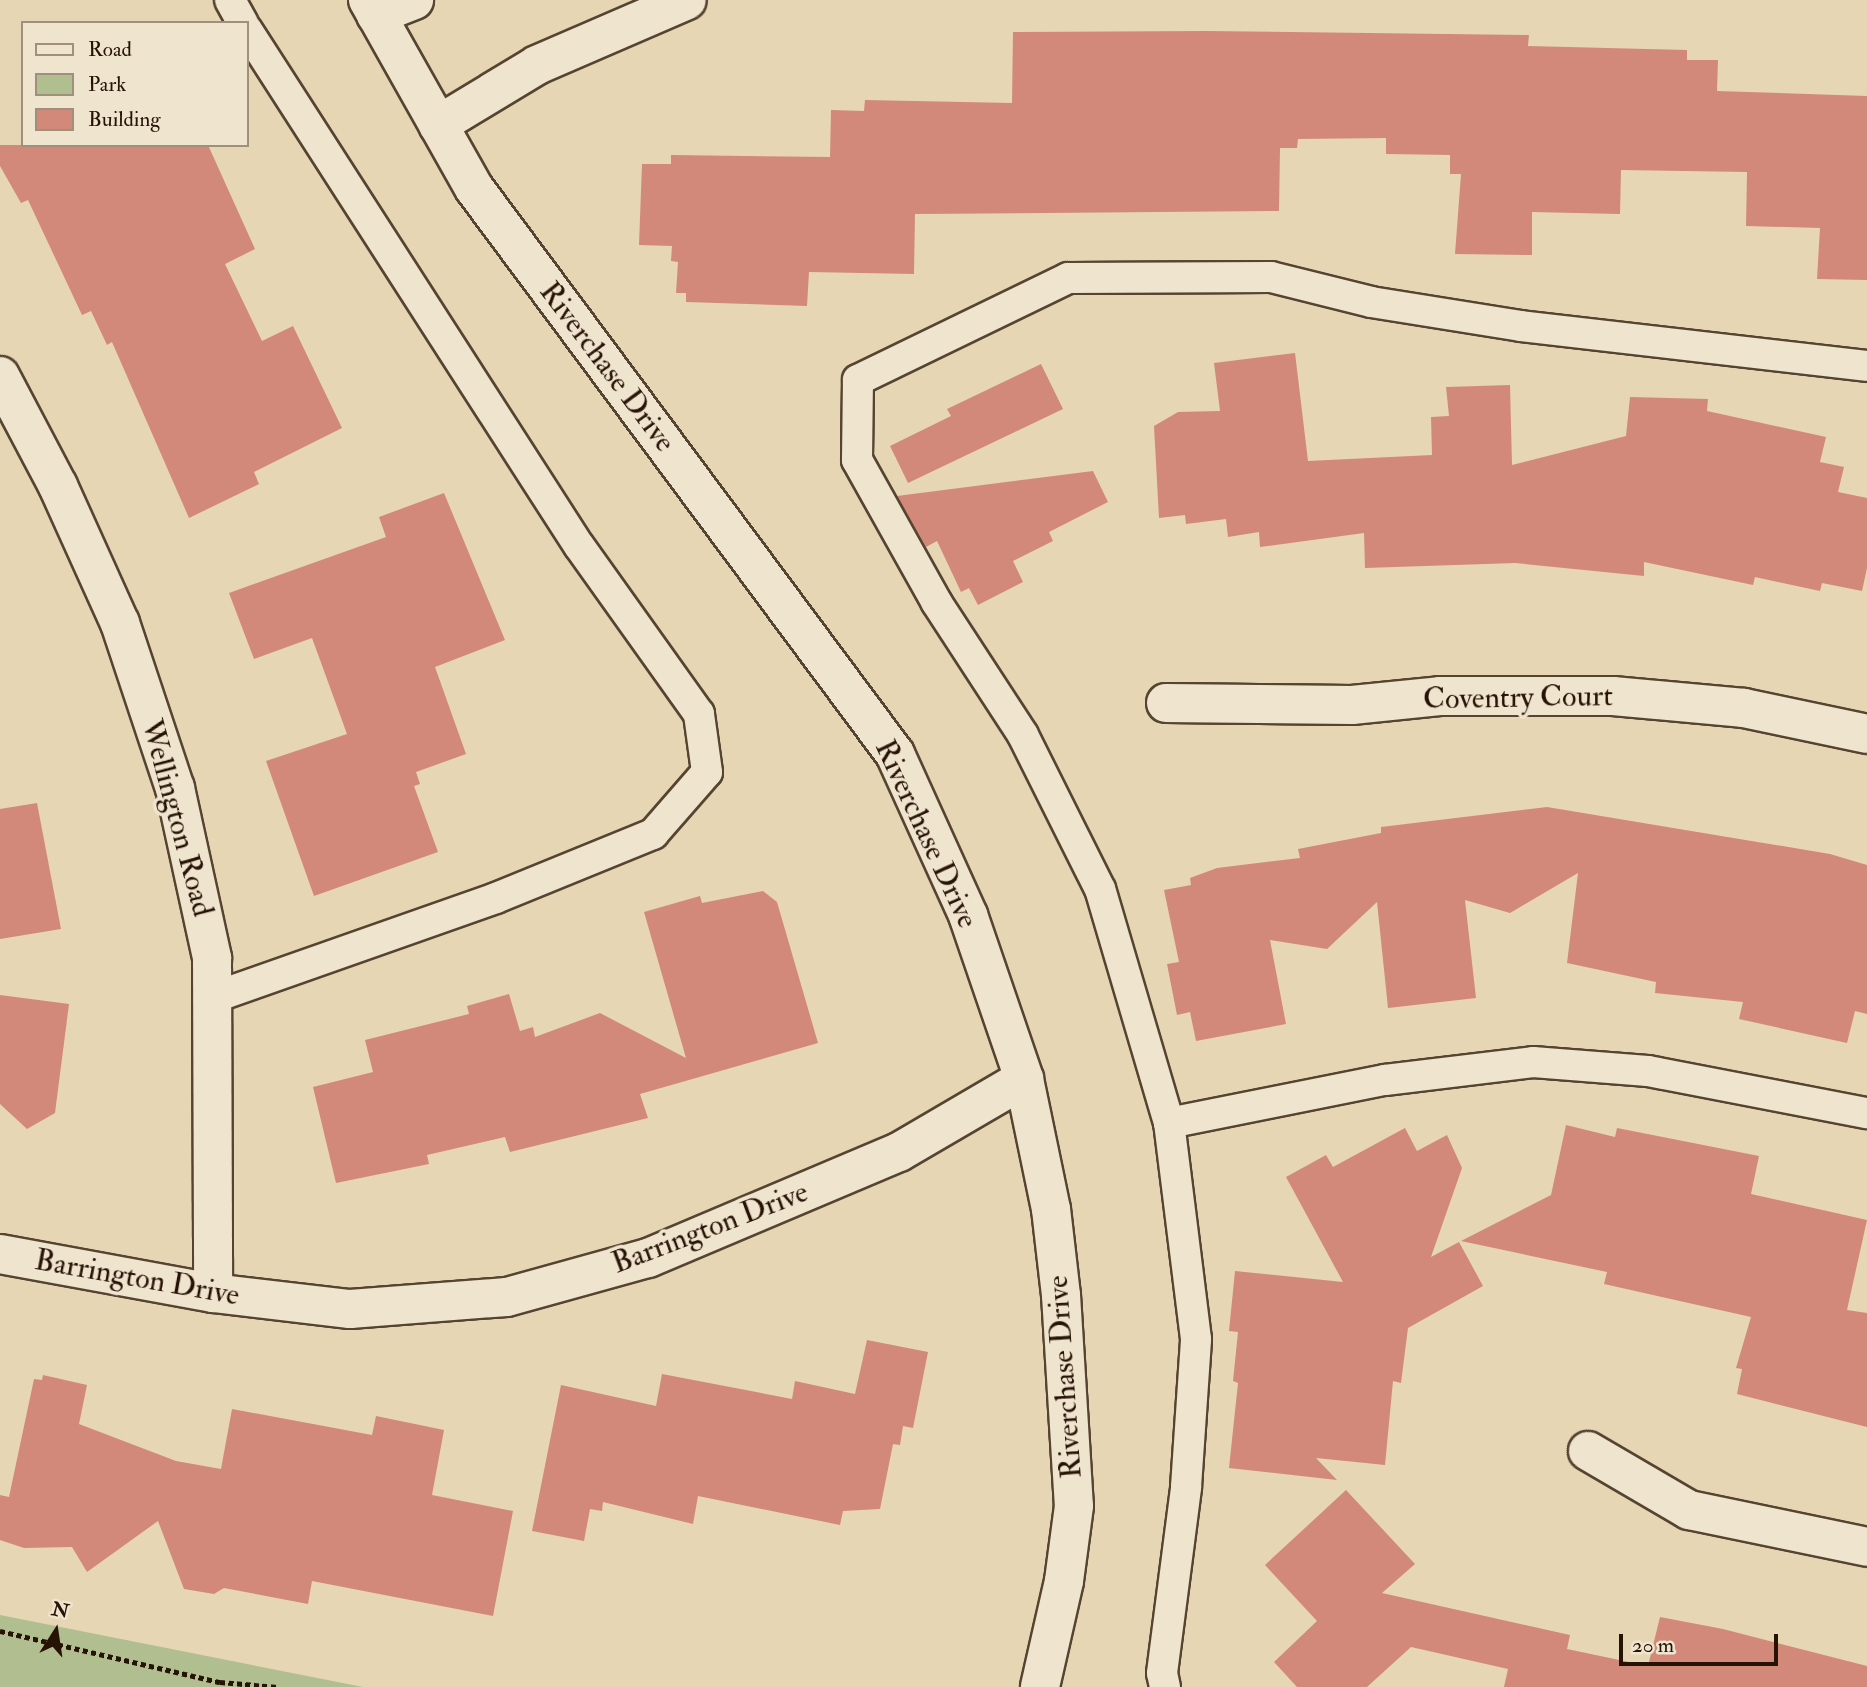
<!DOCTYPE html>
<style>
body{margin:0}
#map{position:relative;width:1867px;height:1687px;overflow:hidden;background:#e6d6b4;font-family:"IM FELL Double Pica",serif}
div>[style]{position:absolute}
.green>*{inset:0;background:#b1be90}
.building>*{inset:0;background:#d2897a}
.path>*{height:4.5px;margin-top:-2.25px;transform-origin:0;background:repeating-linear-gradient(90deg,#261306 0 5px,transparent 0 8.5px)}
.roads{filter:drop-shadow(2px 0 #564432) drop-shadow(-2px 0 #564432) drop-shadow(0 2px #564432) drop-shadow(0 -2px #564432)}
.service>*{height:30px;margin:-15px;padding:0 15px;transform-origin:15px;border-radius:15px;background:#efe4ce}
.minor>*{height:38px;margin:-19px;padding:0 19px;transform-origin:19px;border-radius:19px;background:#efe4ce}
.tertiary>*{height:38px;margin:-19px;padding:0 19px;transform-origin:19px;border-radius:19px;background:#efe4ce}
span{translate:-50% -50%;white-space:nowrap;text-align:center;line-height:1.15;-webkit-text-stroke:7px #efe4ce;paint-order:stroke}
.street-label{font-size:30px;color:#261306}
.legend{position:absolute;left:21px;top:21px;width:228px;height:126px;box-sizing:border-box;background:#efe4ce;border:2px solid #9f907e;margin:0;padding:9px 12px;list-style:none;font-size:21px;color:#261306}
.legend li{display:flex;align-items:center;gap:14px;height:35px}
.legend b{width:35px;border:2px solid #9f907e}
.north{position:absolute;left:21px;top:1596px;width:70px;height:70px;-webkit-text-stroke:5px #efe4ce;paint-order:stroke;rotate:12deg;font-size:19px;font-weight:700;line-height:28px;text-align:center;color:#261306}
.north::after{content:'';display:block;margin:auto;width:24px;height:32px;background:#261306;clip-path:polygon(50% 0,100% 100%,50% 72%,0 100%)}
.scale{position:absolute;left:1619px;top:1634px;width:159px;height:32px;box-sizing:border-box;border:4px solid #261306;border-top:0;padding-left:9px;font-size:21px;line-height:24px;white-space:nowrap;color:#261306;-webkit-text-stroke:5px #efe4ce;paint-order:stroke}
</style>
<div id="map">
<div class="green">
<div style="clip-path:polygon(0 1615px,363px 1687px,0 1687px)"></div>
</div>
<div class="building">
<div style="clip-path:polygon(1206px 31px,1529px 35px,1528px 46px,1687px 50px,1687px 60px,1718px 60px,1717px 91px,1867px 96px,1867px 280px,1817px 279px,1820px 228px,1746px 226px,1747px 172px,1621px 170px,1620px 214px,1532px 212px,1532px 255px,1455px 254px,1461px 174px,1450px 174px,1450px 155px,1386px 154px,1386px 138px,1298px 139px,1297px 148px,1280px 148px,1279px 211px,915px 214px,914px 274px,809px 272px,807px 306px,686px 302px,686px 293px,676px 293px,678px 262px,671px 261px,672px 246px,639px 245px,642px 164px,671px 164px,671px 155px,830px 157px,831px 110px,864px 111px,865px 100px,1012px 103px,1013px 32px)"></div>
<div style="clip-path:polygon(0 145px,208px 145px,255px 249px,225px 264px,262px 341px,293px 326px,342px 428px,254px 472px,259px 484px,189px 518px,112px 342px,107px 345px,91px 311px,82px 315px,28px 200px,21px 203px,0 166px)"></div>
<div style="clip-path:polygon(1295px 353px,1308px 461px,1432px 455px,1431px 417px,1449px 416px,1446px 387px,1510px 385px,1512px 465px,1626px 436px,1630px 397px,1708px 399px,1707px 411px,1826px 437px,1820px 462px,1844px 467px,1838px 492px,1867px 498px,1867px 568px,1862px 591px,1822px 583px,1820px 591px,1755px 577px,1753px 585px,1644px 562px,1644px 576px,1515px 563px,1365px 568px,1364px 533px,1260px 547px,1259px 532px,1228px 537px,1226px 519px,1186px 524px,1185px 515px,1159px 518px,1154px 426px,1178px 412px,1220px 411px,1214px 363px)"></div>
<div style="clip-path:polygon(1041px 364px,1063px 409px,908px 483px,890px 446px,951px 416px,947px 409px)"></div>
<div style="clip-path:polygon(1093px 471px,1108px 502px,1049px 532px,1053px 541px,1013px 561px,1023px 582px,978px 605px,969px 588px,961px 592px,937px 541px,926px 547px,897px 496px)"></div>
<div style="clip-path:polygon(444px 493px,505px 640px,435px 667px,466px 754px,416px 772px,420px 784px,414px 786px,438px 852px,314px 896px,266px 761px,347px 734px,312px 638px,254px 659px,229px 593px,386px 537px,379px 517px)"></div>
<div style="clip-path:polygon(37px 803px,61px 929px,0 939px,0 809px)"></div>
<div style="clip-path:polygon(1547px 807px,1830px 854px,1867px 865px,1867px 1014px,1855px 1011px,1847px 1043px,1739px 1019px,1743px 1002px,1655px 993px,1656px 982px,1567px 963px,1578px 873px,1510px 913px,1465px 900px,1476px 998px,1388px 1008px,1377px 902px,1327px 949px,1270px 940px,1286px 1024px,1196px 1041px,1190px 1012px,1177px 1015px,1167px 964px,1179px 962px,1164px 890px,1191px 885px,1190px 878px,1217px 868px,1300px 858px,1298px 849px,1381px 833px,1381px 827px)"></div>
<div style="clip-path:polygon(763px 891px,777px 902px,818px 1043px,640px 1094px,648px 1118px,510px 1152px,505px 1137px,427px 1155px,429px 1164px,336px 1183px,313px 1087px,373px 1072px,365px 1040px,469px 1014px,467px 1006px,509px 994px,520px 1031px,533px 1027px,535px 1037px,600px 1013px,686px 1058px,644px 912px,700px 896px,702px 903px)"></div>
<div style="clip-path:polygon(0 995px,69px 1004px,55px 1113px,27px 1129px,0 1104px)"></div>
<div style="clip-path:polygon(1566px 1125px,1615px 1137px,1617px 1128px,1759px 1156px,1751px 1194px,1867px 1220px,1847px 1310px,1867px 1313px,1867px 1427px,1737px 1394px,1742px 1369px,1736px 1368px,1751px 1317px,1604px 1284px,1607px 1272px,1461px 1241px,1551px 1195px)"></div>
<div style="clip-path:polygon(1405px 1128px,1417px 1151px,1447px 1135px,1462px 1168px,1431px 1257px,1459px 1242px,1483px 1286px,1408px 1328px,1401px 1383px,1393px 1381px,1385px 1465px,1316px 1458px,1337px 1480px,1229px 1468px,1238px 1383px,1233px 1381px,1238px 1332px,1229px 1331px,1235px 1271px,1343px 1282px,1286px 1177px,1326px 1155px,1333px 1167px)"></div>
<div style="clip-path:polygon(867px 1340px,928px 1352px,913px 1428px,903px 1426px,900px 1445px,893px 1444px,880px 1509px,843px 1511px,840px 1525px,698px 1496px,693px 1524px,603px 1502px,602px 1511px,590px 1509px,584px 1541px,532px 1531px,561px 1385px,656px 1406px,662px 1374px,792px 1399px,795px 1381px,855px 1394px)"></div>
<div style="clip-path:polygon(43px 1375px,87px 1385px,79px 1424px,176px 1461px,221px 1469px,232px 1409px,372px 1435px,376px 1416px,444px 1430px,432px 1495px,513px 1511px,493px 1616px,312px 1581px,308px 1604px,224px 1588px,214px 1594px,184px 1589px,158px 1521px,87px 1572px,72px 1547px,24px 1548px,0 1540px,0 1495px,9px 1497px,34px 1379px,42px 1380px)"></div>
<div style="clip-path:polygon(1346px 1490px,1415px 1564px,1382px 1593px,1570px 1635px,1567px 1649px,1648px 1666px,1660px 1617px,1723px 1629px,1867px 1666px,1867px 1687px,1504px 1687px,1508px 1669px,1411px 1647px,1367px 1687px,1297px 1687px,1274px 1662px,1317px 1621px,1265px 1565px)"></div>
</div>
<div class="path">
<div style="left:0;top:1631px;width:226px;rotate:13.1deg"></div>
<div style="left:220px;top:1682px;width:58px;rotate:4.9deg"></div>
</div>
<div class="roads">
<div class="service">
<div style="left:230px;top:0;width:26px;rotate:61deg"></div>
<div style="left:212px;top:998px;width:301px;rotate:-19.4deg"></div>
<div style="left:496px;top:898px;width:170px;rotate:-22.2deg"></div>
<div style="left:653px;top:834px;width:82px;rotate:-48.9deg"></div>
<div style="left:707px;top:772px;width:59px;rotate:-97.9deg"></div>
<div style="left:699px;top:714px;width:206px;rotate:-125.5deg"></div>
<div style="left:579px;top:546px;width:614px;rotate:-122.76deg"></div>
<div style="left:1169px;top:1123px;width:220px;rotate:-11.3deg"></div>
<div style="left:1385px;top:1080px;width:149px;rotate:-6.9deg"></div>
<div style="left:1533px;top:1062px;width:115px;rotate:4.5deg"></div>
<div style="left:1648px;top:1071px;width:223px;rotate:10.9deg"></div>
<div style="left:1165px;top:1687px;width:14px;rotate:-102deg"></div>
<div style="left:1162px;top:1673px;width:188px;rotate:-82.6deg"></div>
<div style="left:1186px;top:1487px;width:148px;rotate:-86.1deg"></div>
<div style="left:1196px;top:1339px;width:218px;rotate:-97.1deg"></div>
<div style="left:1169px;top:1123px;width:244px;rotate:-106.4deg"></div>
<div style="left:1100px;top:889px;width:172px;rotate:-116.6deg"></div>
<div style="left:1023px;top:735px;width:158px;rotate:-123.1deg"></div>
<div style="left:937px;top:603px;width:164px;rotate:-119.2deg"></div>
<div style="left:857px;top:460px;width:80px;rotate:-89.3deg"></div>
<div style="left:858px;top:380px;width:233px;rotate:-25.9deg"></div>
<div style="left:1068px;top:278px;width:203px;rotate:-0.3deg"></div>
<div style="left:1271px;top:277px;width:103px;rotate:14deg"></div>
<div style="left:1371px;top:302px;width:152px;rotate:9.1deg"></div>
<div style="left:1521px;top:326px;width:348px;rotate:6.6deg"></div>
</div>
<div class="minor">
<div style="left:376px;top:15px;width:41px;rotate:-21.5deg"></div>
<div style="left:438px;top:125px;width:116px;rotate:-31.2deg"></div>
<div style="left:537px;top:65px;width:163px;rotate:-23.4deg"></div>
<div style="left:0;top:376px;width:124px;rotate:62.2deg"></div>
<div style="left:58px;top:486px;width:150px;rotate:65.7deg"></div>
<div style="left:120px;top:623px;width:174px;rotate:71.6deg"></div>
<div style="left:175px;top:788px;width:174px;rotate:77.7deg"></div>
<div style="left:212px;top:958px;width:335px;rotate:89.8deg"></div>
<div style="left:1166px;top:703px;width:186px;rotate:0.6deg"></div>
<div style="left:1352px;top:705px;width:88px;rotate:-5.8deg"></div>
<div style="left:1440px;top:696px;width:173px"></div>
<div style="left:1613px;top:696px;width:132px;rotate:5.2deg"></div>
<div style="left:1744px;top:708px;width:126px;rotate:11.9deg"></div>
<div style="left:0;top:1254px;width:217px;rotate:10.4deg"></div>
<div style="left:213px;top:1293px;width:138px;rotate:6.7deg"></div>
<div style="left:350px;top:1309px;width:157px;rotate:-4.4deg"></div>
<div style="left:507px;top:1297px;width:146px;rotate:-15.5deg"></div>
<div style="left:648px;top:1258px;width:272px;rotate:-22.9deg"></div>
<div style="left:899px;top:1152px;width:145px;rotate:-30.3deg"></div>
<div style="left:1588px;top:1451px;width:117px;rotate:30.3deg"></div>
<div style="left:1689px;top:1510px;width:182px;rotate:11.7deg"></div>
</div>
<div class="tertiary">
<div style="left:368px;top:0;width:216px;rotate:60.6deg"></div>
<div style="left:474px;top:188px;width:705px;rotate:53.36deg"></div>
<div style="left:895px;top:754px;width:177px;rotate:65.6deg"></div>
<div style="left:968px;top:915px;width:173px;rotate:71.1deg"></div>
<div style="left:1024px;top:1079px;width:133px;rotate:78.3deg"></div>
<div style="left:1051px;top:1209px;width:87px;rotate:83.4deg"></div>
<div style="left:1061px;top:1295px;width:211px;rotate:86.5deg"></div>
<div style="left:1074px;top:1506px;width:76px;rotate:97.6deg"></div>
<div style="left:1064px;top:1581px;width:109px;rotate:102.8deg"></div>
</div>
</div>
<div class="street-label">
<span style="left:607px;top:367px;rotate:53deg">Riverchase Drive</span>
<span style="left:1518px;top:698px;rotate:-1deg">Coventry Court</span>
<span style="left:177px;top:818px;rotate:75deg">Wellington Road</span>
<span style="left:926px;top:834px;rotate:65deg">Riverchase Drive</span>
<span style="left:710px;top:1228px;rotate:-21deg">Barrington Drive</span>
<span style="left:137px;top:1278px;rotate:10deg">Barrington Drive</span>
<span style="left:1065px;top:1377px;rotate:-94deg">Riverchase Drive</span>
</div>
<ul class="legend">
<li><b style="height:9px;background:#efe4ce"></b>Road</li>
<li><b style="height:19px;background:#b1be90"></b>Park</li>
<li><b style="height:19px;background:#d2897a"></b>Building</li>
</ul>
<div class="north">N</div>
<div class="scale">20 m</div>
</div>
